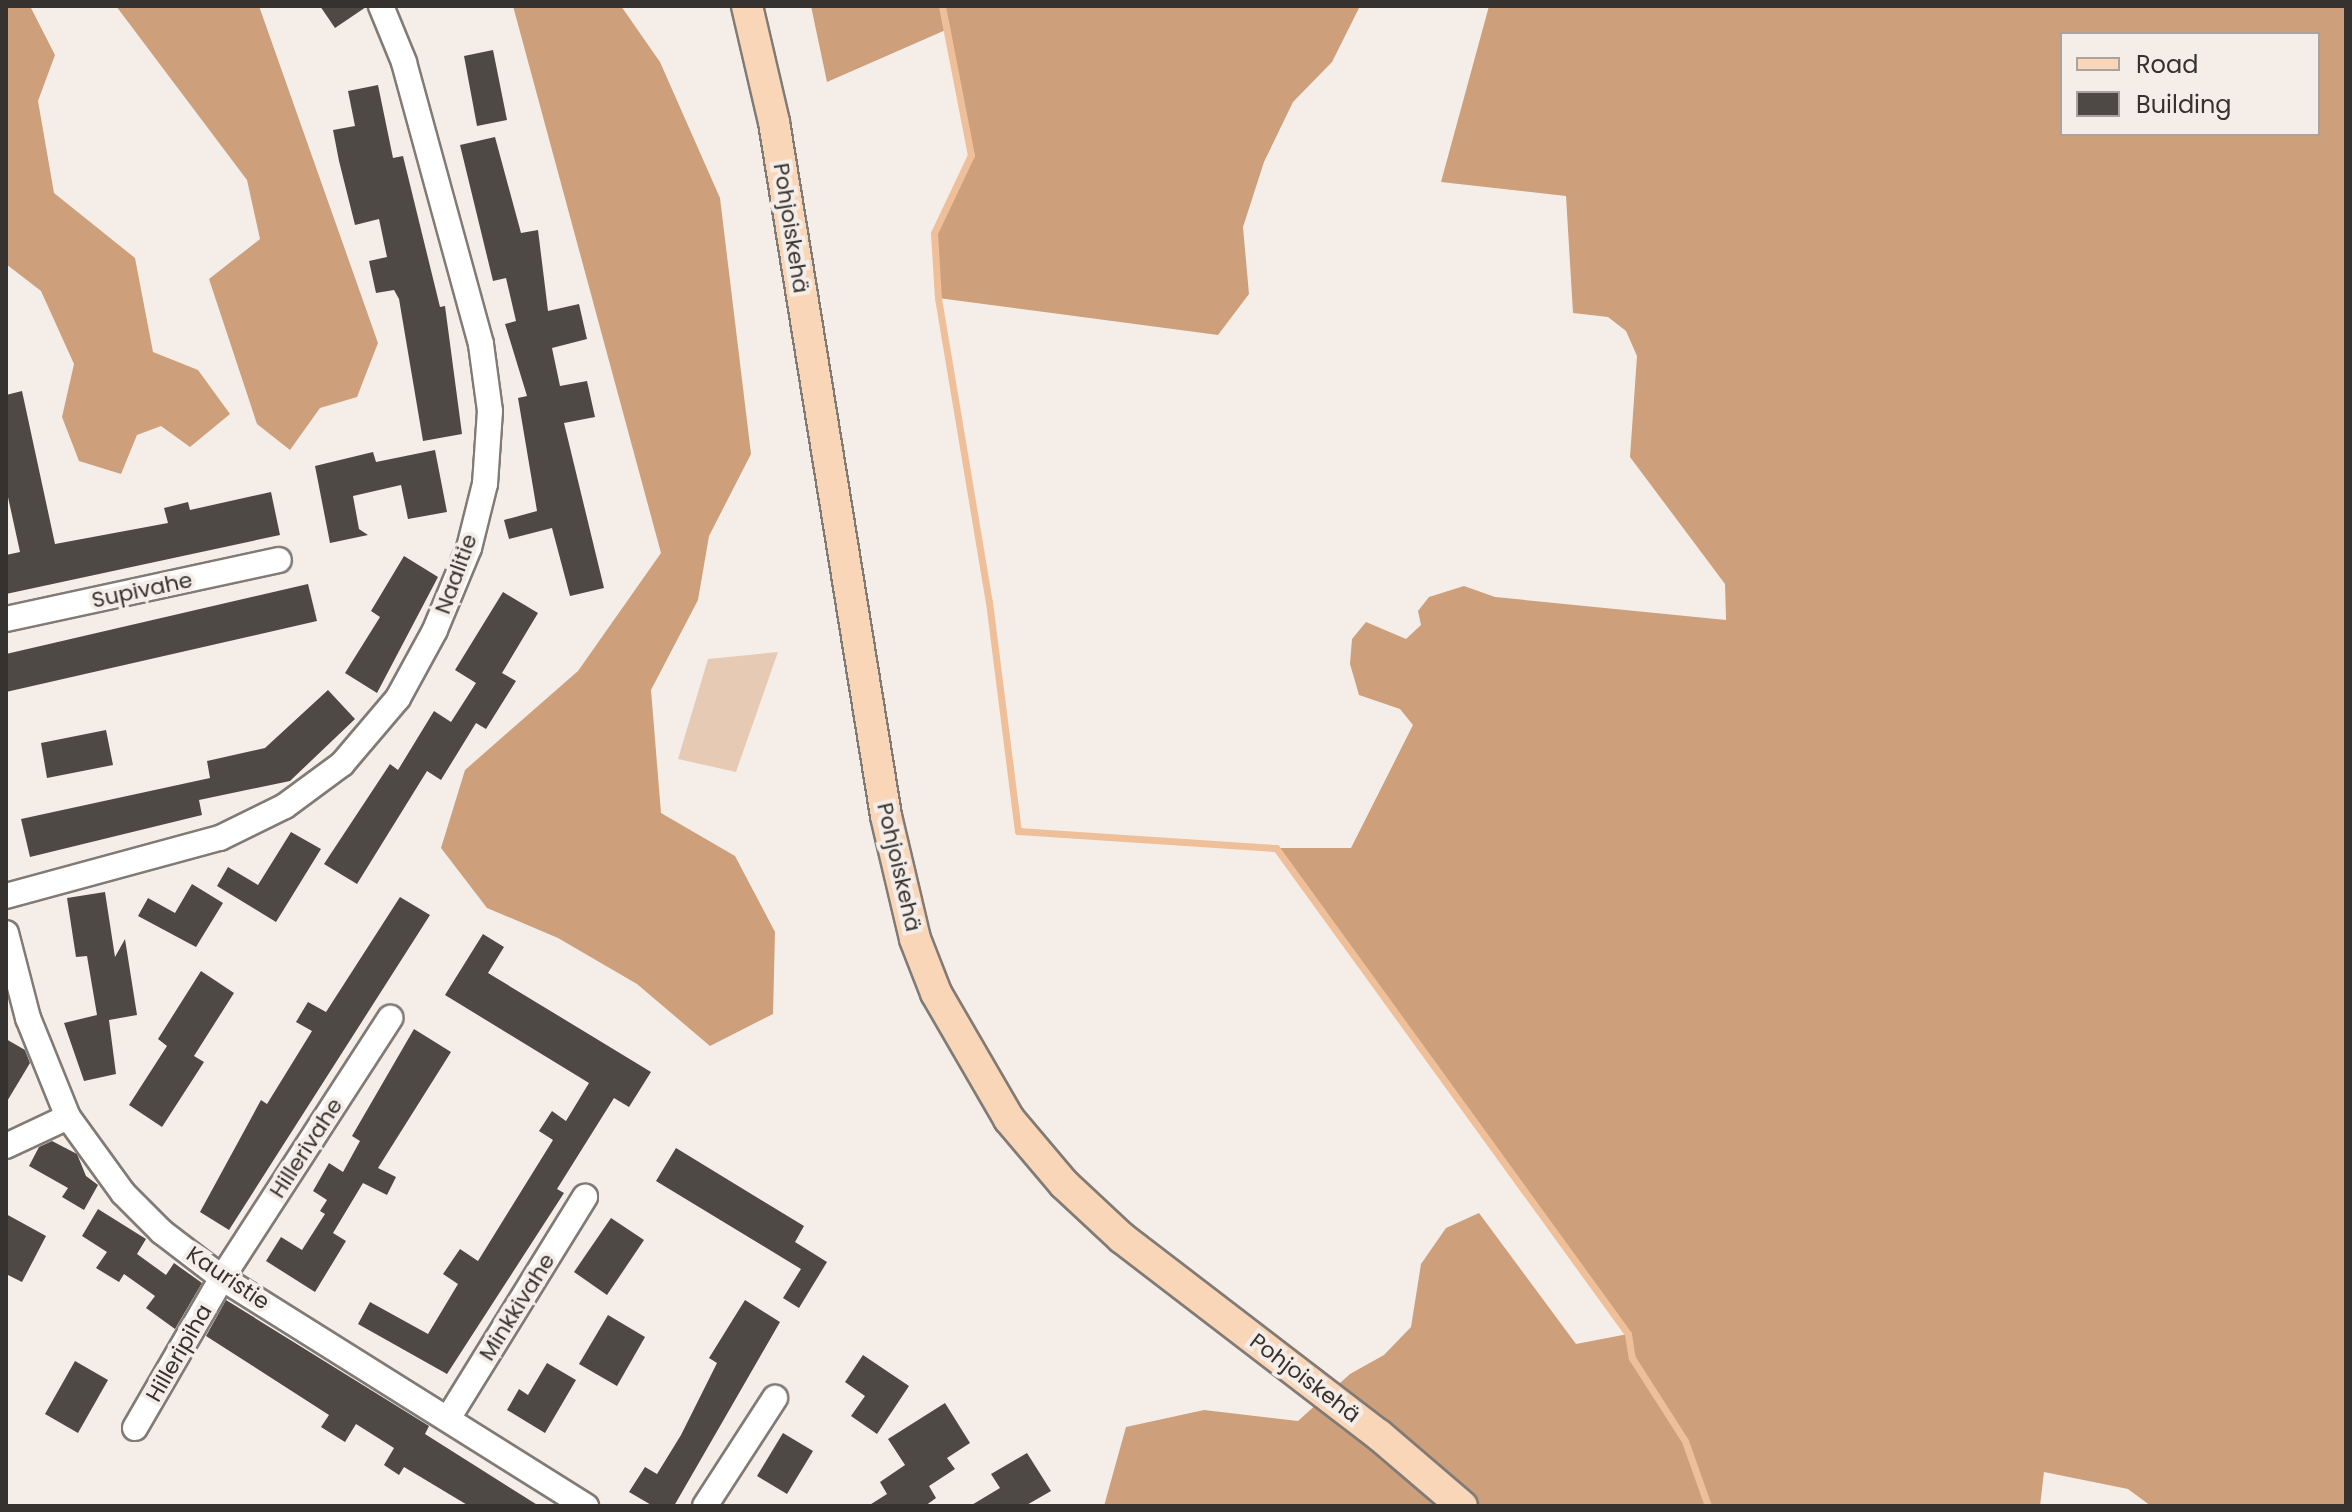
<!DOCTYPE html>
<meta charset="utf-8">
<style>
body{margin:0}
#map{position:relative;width:2352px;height:1512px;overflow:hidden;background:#f5eee8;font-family:Poppins,sans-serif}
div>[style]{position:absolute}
.green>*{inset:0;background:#e7cab4}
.forest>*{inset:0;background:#cd9f7a}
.stream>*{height:7px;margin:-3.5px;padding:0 3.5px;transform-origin:3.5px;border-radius:3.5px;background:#efbf99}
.building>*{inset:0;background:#4e4944}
.roads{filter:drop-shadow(2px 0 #817a75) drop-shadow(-2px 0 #817a75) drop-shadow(0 2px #817a75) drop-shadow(0 -2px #817a75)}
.minor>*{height:24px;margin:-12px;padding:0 12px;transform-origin:12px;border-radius:12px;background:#fff}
.major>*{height:30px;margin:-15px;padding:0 15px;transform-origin:15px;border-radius:15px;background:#fad6b8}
span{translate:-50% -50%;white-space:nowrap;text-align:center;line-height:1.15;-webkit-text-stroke:8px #f5eee8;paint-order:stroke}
.street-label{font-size:22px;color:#353230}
.frame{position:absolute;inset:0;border:8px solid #353230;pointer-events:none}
.legend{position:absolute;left:2060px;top:32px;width:260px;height:104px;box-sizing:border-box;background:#f5eee8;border:2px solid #a8a39e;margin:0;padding:10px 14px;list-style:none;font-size:24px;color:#353230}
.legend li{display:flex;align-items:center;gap:16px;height:40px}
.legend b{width:40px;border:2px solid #a8a39e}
</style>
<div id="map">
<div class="green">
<div style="clip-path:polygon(778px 652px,736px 772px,678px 759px,708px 659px)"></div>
</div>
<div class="forest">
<div style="clip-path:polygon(6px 6px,30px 6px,55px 55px,38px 101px,54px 193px,135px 258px,153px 352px,198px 370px,230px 414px,190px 447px,161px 426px,137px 435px,121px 474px,79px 461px,62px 417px,74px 364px,41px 291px,6px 264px)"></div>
<div style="clip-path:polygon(116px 6px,259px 6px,378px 343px,357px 397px,320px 408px,290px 450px,257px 424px,209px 279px,260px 239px,247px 180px)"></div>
<div style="clip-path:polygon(513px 6px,621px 6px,660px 62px,720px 198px,751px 454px,709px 536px,698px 600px,651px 690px,661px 813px,735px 856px,775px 932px,773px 1014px,710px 1046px,637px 984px,558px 938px,487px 908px,441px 848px,465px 770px,578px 671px,661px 553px)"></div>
<div style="clip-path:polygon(811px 6px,1360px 6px,1332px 62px,1293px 102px,1264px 162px,1243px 227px,1249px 294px,1218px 335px,938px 298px,934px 233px,971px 155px,948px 29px,827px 82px)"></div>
<div style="clip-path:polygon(evenodd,1489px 6px,2346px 6px,2346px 1506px,2151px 1506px,2128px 1489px,2044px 1472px,2040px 1506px,1104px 1506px,1126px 1427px,1204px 1410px,1298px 1421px,1350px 1374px,1384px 1355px,1411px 1327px,1421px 1264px,1446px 1228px,1479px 1213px,1576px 1344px,1628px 1334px,1276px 848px,1351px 848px,1413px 725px,1400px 709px,1359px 695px,1350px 664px,1352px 639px,1366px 622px,1406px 639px,1421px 625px,1418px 611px,1429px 597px,1464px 586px,1495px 597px,1726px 620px,1725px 584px,1630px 457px,1637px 356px,1626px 331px,1608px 317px,1573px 313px,1566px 196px,1441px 182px,1489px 6px,2062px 34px,2318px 34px,2318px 134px,2062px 134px,2062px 34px)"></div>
</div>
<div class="stream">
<div style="left:942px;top:6px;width:152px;rotate:79deg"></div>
<div style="left:971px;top:155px;width:86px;rotate:115.4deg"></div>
<div style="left:934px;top:233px;width:65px;rotate:86.5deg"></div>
<div style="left:938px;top:298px;width:308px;rotate:80.5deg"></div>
<div style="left:989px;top:602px;width:231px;rotate:82.8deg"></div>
<div style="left:1018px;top:831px;width:259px;rotate:3.8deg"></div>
<div style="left:1276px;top:848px;width:600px;rotate:54.08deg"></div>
<div style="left:1628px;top:1334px;width:24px;rotate:81deg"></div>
<div style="left:1632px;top:1358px;width:98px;rotate:57.4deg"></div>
<div style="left:1685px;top:1441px;width:69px;rotate:70.5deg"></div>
</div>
<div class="building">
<div style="clip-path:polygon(320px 6px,366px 6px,366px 7px,335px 28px)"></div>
<div style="clip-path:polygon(493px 50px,507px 120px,477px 126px,464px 56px)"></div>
<div style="clip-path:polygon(378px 85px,393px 158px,403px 156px,440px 307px,445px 306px,462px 434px,423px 441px,399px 299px,394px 290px,376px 293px,369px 261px,387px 257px,379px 219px,355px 225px,339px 161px,333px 130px,355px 126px,348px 91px)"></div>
<div style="clip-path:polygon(495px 137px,521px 233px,538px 230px,548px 311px,579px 304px,587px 339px,552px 348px,560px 386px,587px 381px,595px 417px,564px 423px,604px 588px,570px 596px,552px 528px,509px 539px,504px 520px,537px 511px,518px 398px,527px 396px,505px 324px,516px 321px,506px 278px,493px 281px,460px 145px)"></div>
<div style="clip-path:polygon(22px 391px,55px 544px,168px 523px,164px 508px,188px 502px,190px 510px,271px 492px,280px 535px,6px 594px,6px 555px,20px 552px,6px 488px,6px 395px)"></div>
<div style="clip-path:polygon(435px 450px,447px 512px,408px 519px,401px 485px,353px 496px,359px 529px,368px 535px,330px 543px,315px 466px,373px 452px,376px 462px)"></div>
<div style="clip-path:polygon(404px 556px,438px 577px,377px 693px,345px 673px,380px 617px,371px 611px)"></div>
<div style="clip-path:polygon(308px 584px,317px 621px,6px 692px,6px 654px)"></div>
<div style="clip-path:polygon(503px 592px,538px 613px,502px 673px,516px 681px,486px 729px,476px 723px,441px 780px,427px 771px,357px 884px,324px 864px,390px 764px,398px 770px,434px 711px,451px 722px,476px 683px,455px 670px)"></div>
<div style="clip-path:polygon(328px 690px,355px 719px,290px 781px,199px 800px,202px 815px,30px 857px,21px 819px,210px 778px,207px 761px,265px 748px)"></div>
<div style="clip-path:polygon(106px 730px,113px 765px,47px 778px,41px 743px)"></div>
<div style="clip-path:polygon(291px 832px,321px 849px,276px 922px,217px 886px,228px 867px,258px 885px)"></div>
<div style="clip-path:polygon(192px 884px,223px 903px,196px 947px,138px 916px,148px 898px,175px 913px)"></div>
<div style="clip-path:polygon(105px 892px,115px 957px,125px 939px,137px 1015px,109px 1020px,116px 1074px,84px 1081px,64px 1023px,97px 1015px,87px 956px,76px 957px,67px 898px)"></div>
<div style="clip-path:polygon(400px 897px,430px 915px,229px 1230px,200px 1212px,261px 1100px,267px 1104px,312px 1031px,296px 1022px,308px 1002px,326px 1012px)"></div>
<div style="clip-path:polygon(483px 934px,504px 947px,488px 973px,651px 1072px,629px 1107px,614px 1098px,557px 1189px,564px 1193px,447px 1374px,358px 1324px,370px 1302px,428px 1334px,458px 1284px,443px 1274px,460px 1249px,478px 1261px,553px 1140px,539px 1131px,552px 1111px,566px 1121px,589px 1083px,445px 995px)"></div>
<div style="clip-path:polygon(201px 971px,234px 993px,194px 1056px,204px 1062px,162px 1127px,129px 1105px,167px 1046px,158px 1039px)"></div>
<div style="clip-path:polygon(414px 1029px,451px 1052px,378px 1168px,396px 1177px,387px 1195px,363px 1183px,333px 1233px,346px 1241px,315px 1292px,266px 1261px,281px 1237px,302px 1250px,325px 1214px,320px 1211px,327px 1200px,313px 1191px,329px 1163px,343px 1172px,360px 1141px,352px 1136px)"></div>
<div style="clip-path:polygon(6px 1039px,25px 1050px,30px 1063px,6px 1103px)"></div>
<div style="clip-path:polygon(52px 1141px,77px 1154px,86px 1176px,98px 1185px,84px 1210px,62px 1197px,68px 1188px,29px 1166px,39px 1147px)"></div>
<div style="clip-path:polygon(676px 1148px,804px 1226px,795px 1242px,827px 1262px,799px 1308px,783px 1298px,801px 1269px,656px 1181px)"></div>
<div style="clip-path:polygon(98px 1209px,146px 1239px,137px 1254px,166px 1275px,174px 1263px,202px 1283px,175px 1329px,146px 1308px,155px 1296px,124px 1274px,119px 1282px,96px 1268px,107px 1252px,82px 1236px)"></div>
<div style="clip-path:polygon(6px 1214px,46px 1236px,22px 1282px,6px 1274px)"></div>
<div style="clip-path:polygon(611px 1218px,644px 1240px,607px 1295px,574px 1272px)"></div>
<div style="clip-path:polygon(226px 1300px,429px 1426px,425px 1434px,539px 1506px,469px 1506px,404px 1467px,399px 1475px,384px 1465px,394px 1448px,356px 1424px,345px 1442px,321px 1427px,329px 1415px,206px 1336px)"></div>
<div style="clip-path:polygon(745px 1300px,780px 1322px,674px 1506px,653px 1506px,629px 1492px,645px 1467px,657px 1474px,681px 1435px,717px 1363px,709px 1358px)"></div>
<div style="clip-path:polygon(608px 1315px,645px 1337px,617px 1386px,579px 1364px)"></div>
<div style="clip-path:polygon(863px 1355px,909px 1386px,877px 1434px,851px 1416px,865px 1396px,845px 1382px)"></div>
<div style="clip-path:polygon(75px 1361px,108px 1380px,78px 1433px,45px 1414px)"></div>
<div style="clip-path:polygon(547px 1363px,576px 1380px,545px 1433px,507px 1410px,519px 1389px,528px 1395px)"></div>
<div style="clip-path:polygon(945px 1403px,970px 1443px,947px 1458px,955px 1469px,929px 1486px,936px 1498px,925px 1506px,868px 1506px,887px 1494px,880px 1482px,905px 1465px,888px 1439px)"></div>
<div style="clip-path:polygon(783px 1433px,813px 1451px,787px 1494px,757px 1476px)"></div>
<div style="clip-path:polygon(1027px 1453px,1051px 1491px,1025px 1506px,970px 1506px,1000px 1488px,991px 1474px)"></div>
</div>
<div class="roads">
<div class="minor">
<div style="left:6px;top:619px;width:279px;rotate:-12.2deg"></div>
<div style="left:6px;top:896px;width:222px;rotate:-15.2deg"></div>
<div style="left:220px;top:838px;width:72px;rotate:-26.2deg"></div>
<div style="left:285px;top:806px;width:71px;rotate:-36.4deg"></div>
<div style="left:342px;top:764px;width:87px;rotate:-49.7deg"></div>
<div style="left:398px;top:698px;width:77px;rotate:-61.4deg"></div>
<div style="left:435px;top:630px;width:89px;rotate:-67.5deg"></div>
<div style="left:469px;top:548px;width:66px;rotate:-76deg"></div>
<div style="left:485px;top:484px;width:73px;rotate:-86.1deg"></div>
<div style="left:490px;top:411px;width:68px;rotate:-97.7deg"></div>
<div style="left:481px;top:344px;width:292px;rotate:-105.3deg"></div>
<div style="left:404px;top:62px;width:61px;rotate:-112.3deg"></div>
<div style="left:6px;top:933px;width:88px;rotate:75.5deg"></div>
<div style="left:28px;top:1018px;width:107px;rotate:68deg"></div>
<div style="left:68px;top:1117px;width:94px;rotate:54.1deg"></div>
<div style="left:123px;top:1193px;width:55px;rotate:45deg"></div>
<div style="left:162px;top:1232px;width:76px;rotate:37.5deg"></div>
<div style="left:222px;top:1278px;width:430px;rotate:32.1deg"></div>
<div style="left:6px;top:1146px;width:68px;rotate:-25.1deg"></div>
<div style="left:449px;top:1417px;width:259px;rotate:-58.3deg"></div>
<div style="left:135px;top:1428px;width:173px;rotate:-59.9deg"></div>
<div style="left:222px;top:1278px;width:310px;rotate:-57.1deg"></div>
<div style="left:705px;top:1506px;width:129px;rotate:-57.1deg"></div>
</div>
<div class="major">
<div style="left:747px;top:6px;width:119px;rotate:76.9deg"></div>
<div style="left:774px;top:122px;width:703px;rotate:80.83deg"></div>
<div style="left:886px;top:816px;width:126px;rotate:76.7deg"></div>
<div style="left:915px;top:939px;width:58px;rotate:68.7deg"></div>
<div style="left:936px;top:993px;width:146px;rotate:59.9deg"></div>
<div style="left:1009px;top:1119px;width:85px;rotate:49.8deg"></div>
<div style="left:1064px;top:1184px;width:79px;rotate:43deg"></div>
<div style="left:1122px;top:1238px;width:324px;rotate:37.5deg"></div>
<div style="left:1379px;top:1435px;width:109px;rotate:40.5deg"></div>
</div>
</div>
<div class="street-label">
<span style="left:791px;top:228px;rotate:81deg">Pohjoiskehä</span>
<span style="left:456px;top:574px;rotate:-70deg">Naalitie</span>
<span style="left:142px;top:590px;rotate:-12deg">Supivahe</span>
<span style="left:899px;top:867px;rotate:77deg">Pohjoiskehä</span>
<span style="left:306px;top:1148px;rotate:-57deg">Hillerivahe</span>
<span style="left:228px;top:1278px;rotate:34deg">Kauristie</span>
<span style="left:517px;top:1307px;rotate:-58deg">Minkkivahe</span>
<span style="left:179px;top:1353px;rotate:-60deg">Hilleripiha</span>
<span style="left:1305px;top:1378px;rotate:37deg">Pohjoiskehä</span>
</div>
<div class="frame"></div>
<ul class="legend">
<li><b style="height:10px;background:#fad6b8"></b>Road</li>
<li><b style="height:22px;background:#4e4944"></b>Building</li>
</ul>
</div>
